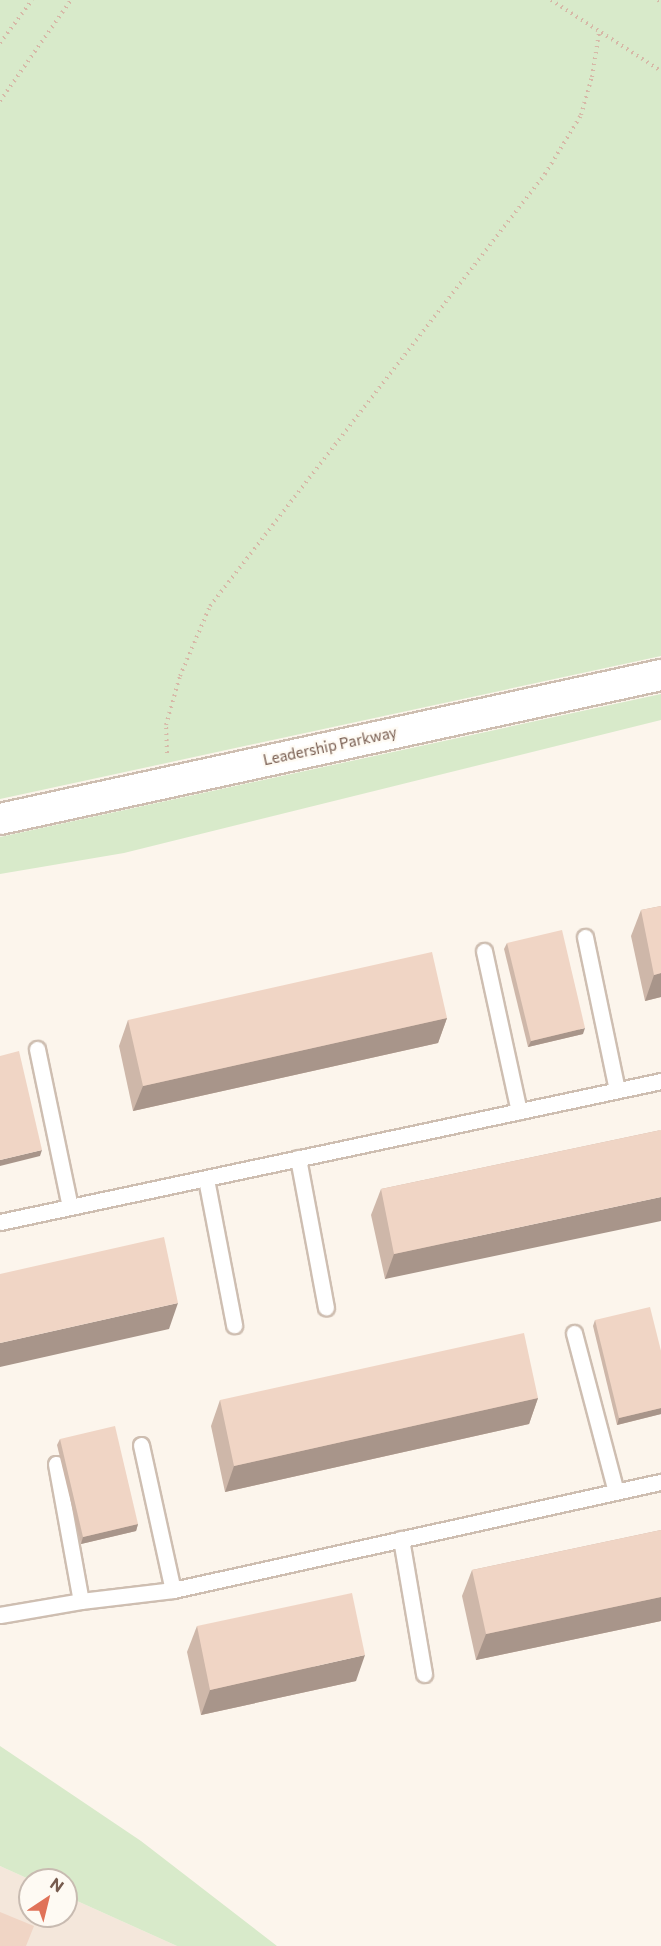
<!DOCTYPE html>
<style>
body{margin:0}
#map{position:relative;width:661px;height:1946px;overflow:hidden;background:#fcf5ec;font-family:Commissioner,sans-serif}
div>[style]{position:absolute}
.residential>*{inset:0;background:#f4e7db}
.green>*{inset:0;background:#d8eaca}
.path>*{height:4px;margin-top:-2px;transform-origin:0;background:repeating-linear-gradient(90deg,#d6b8a7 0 1.5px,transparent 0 6px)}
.roads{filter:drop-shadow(2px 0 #cebeb1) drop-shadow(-2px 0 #cebeb1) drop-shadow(0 2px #cebeb1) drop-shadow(0 -2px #cebeb1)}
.service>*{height:15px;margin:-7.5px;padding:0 7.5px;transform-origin:7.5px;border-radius:7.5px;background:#fff}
.minor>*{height:30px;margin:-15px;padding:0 15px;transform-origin:15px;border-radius:15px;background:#fff}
.wall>*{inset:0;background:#ceb7a9}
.shaded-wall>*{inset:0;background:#a8958a}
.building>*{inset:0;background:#f0d5c5}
span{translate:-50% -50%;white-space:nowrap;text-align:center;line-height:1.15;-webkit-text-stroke:4.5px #fefaf3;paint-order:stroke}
.street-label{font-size:15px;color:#775c4f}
.north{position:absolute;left:18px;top:1868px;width:60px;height:60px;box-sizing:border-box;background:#fefaf3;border:2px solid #c8bbb1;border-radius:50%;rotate:35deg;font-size:16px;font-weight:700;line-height:24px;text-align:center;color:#775c4f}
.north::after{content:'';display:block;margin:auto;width:21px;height:27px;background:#e07258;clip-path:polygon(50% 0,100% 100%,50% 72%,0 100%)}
</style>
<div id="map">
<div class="residential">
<div style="clip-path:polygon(0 1866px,31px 1880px,30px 1916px,66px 1916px,66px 1896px,177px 1946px,0 1946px)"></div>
</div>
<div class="green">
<div style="clip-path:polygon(0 0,661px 0,661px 656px,0 799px)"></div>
<div style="clip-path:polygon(661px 694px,661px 720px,124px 853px,0 874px,0 837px)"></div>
<div style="clip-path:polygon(0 1746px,141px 1841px,277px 1946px,177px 1946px,66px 1896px,66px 1880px,31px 1880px,0 1866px)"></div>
</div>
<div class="path">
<div style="left:551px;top:0;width:131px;rotate:32.8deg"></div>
<div style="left:658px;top:0;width:4px;rotate:34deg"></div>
<div style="left:0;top:43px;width:54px;rotate:-53.3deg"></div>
<div style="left:0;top:101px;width:123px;rotate:-54.9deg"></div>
<div style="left:167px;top:753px;width:28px;rotate:-92deg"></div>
<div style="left:166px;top:725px;width:51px;rotate:-74.1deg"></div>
<div style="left:180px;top:676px;width:76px;rotate:-66.8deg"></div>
<div style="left:210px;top:606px;width:547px;rotate:-52.21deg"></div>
<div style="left:545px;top:174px;width:69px;rotate:-58.6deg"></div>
<div style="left:581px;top:115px;width:40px;rotate:-74deg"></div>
<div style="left:592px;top:77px;width:45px;rotate:-81deg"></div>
</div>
<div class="roads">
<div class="service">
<div style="left:585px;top:937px;width:156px;rotate:78.2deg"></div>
<div style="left:484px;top:951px;width:164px;rotate:77.7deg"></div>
<div style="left:37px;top:1049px;width:161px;rotate:78.2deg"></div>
<div style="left:298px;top:1158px;width:152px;rotate:79.4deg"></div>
<div style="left:206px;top:1179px;width:149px;rotate:79.1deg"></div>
<div style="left:0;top:1222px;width:676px;rotate:-12.04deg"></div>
<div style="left:574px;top:1333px;width:164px;rotate:75.2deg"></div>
<div style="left:141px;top:1445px;width:148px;rotate:77.6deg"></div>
<div style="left:56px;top:1464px;width:139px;rotate:79.7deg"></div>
<div style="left:401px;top:1539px;width:137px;rotate:80.3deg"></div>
<div style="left:0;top:1615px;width:82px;rotate:-9.8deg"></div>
<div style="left:81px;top:1601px;width:93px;rotate:-6.8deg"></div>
<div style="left:173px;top:1590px;width:500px;rotate:-12.5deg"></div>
</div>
<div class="minor">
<div style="left:0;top:819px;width:677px;rotate:-12.29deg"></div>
</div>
</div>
<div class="wall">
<div style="clip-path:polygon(661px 906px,661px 997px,645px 1001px,631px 936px,641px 910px)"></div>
<div style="clip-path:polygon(507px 943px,583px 1034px,528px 1047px,504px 949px)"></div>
<div style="clip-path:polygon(447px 1018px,438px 1043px,133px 1111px,119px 1046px,128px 1020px)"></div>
<div style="clip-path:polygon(661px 1130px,385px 1279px,371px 1215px,381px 1189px)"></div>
<div style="clip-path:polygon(595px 1320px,661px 1351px,661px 1414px,617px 1425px,593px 1326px)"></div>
<div style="clip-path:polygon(538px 1398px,529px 1424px,225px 1492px,211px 1426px,220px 1400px)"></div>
<div style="clip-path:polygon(60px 1439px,138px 1524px,136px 1531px,81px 1544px,57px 1445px)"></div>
<div style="clip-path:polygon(661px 1530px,661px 1621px,476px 1660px,462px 1596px,472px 1570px)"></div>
<div style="clip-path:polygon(197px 1626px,356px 1681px,201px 1715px,187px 1652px)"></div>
</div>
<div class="shaded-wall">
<div style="clip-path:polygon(661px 973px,661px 997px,645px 1001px,654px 975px)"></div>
<div style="clip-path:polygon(447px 1018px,438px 1043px,133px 1111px,143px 1086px)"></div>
<div style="clip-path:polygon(585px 1028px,583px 1034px,528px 1047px,531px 1041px)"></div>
<div style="clip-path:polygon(42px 1150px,40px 1156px,0 1166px,0 1160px)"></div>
<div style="clip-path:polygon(661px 1197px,661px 1221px,385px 1279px,394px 1254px)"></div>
<div style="clip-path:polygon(178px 1303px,169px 1329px,0 1367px,0 1343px)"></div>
<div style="clip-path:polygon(538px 1398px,529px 1424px,225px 1492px,234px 1466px)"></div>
<div style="clip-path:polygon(661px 1408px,661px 1414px,617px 1425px,619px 1418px)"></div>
<div style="clip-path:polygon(138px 1524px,136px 1531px,81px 1544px,83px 1537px)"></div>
<div style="clip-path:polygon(661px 1597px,661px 1621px,476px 1660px,486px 1634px)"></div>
<div style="clip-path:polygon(365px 1655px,356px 1681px,201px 1715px,210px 1690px)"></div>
</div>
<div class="building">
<div style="clip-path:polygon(661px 906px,661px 973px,654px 975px,641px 910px)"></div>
<div style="clip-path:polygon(562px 930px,585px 1028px,531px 1041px,507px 943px)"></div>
<div style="clip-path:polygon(432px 952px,447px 1018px,143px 1086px,128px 1020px)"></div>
<div style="clip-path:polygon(19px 1051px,42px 1150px,0 1160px,0 1056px)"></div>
<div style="clip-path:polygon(661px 1130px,661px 1197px,394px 1254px,381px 1189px)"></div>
<div style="clip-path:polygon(164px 1237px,178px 1303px,0 1343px,0 1274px)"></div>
<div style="clip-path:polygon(650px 1307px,661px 1351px,661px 1408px,619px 1418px,595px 1320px)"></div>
<div style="clip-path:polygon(524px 1333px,538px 1398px,234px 1466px,220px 1400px)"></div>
<div style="clip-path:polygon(115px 1426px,138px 1524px,83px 1537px,60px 1439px)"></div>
<div style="clip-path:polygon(661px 1530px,661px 1597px,486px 1634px,472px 1570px)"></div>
<div style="clip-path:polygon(352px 1593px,365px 1655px,210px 1690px,197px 1626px)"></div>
<div style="clip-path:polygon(0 1912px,34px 1926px,26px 1946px,0 1946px)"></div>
</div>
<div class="street-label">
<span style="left:330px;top:746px;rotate:-12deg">Leadership Parkway</span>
</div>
<div class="north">N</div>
</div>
